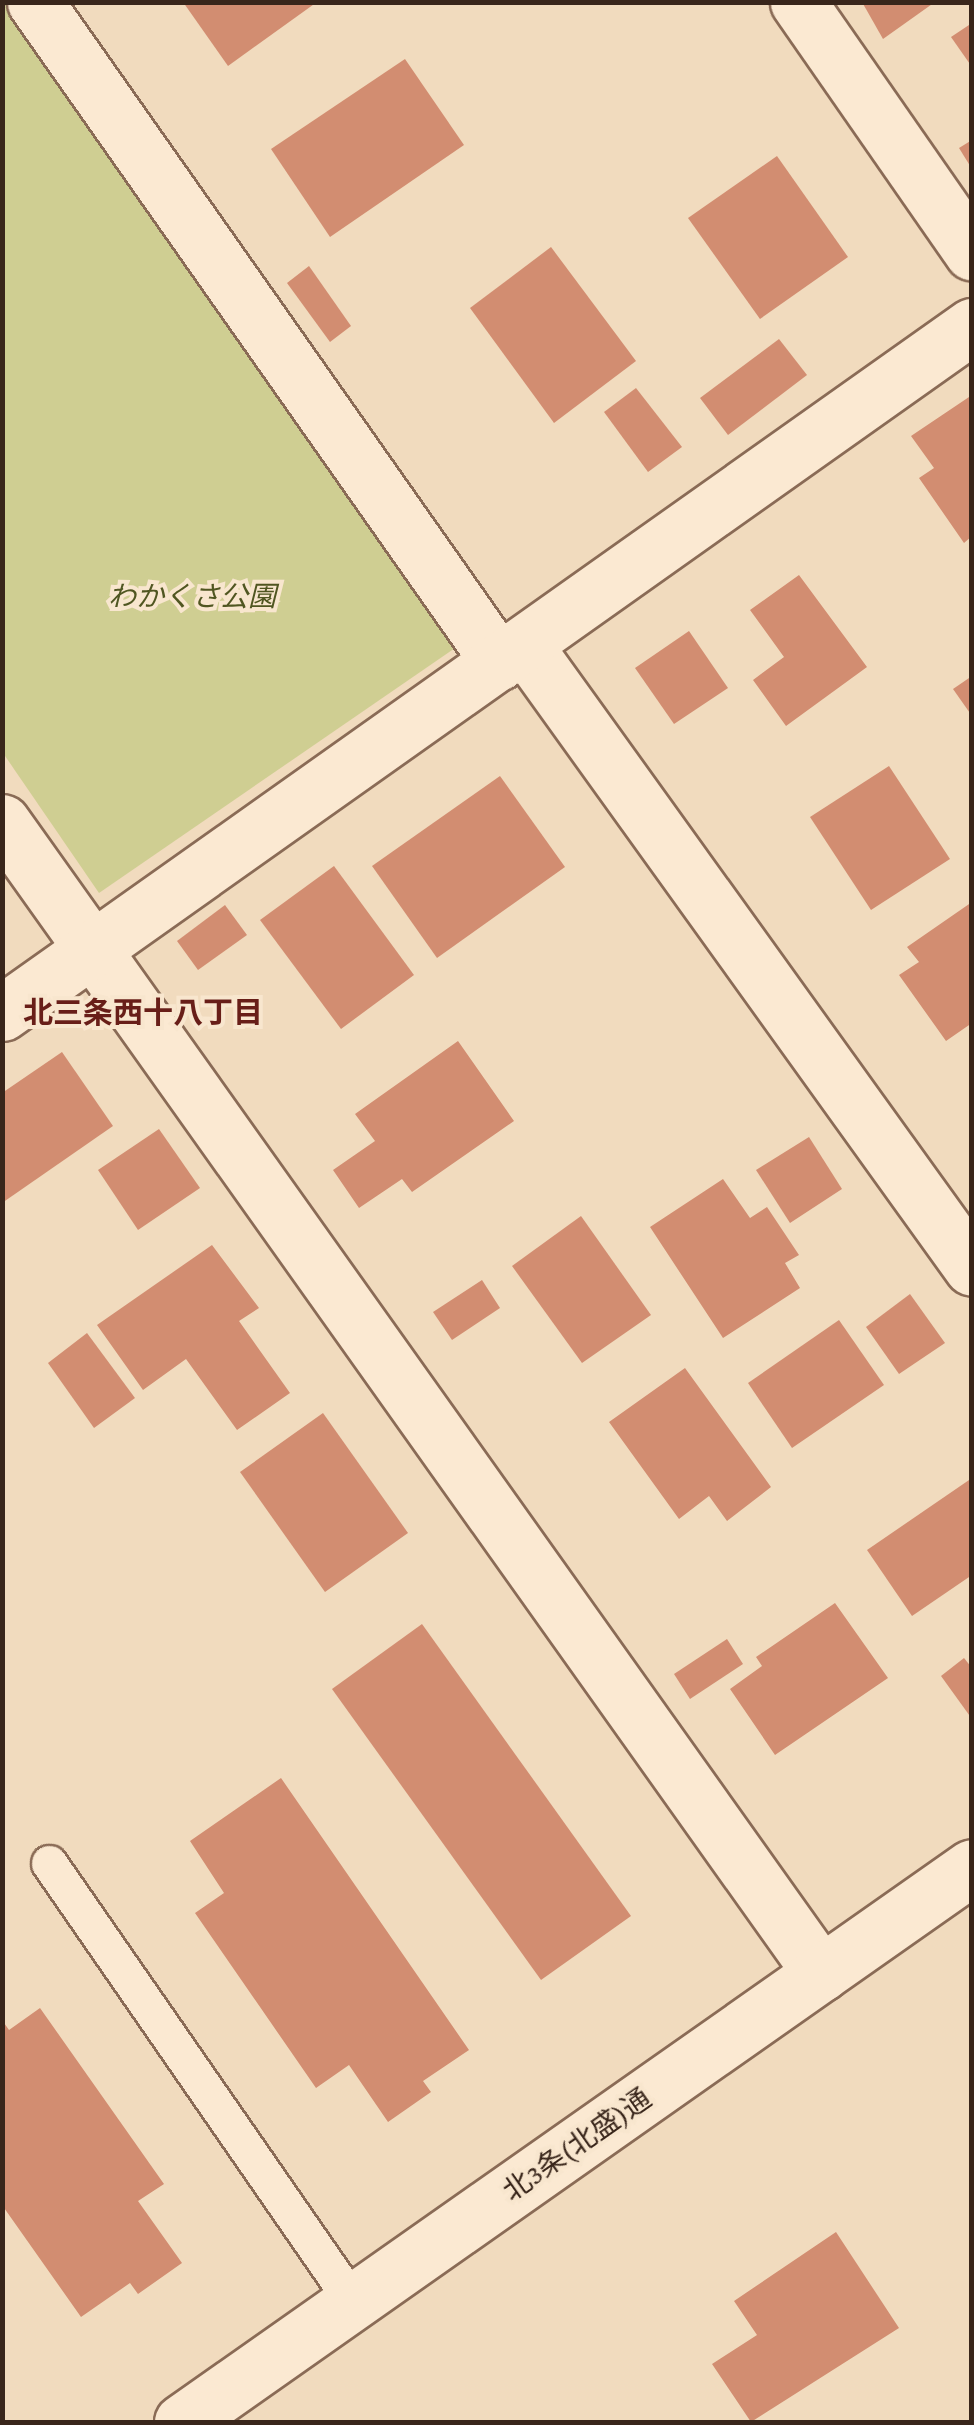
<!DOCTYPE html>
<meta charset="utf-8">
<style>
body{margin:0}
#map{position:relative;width:974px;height:2425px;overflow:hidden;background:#f1dbbe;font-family:"Crimson Pro","Noto Sans JP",serif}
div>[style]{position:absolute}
.green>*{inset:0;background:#cfce92}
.building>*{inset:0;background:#d28d71}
.roads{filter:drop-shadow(2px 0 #8a6b56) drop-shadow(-2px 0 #8a6b56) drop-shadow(0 2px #8a6b56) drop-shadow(0 -2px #8a6b56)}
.service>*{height:35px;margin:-17.5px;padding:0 17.5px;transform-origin:17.5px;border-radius:17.5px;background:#fbe9d2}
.minor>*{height:55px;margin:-27.5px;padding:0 27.5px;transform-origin:27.5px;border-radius:27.5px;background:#fbe9d2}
.tertiary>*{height:55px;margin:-27.5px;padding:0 27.5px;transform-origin:27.5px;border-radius:27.5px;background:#fbe9d2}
span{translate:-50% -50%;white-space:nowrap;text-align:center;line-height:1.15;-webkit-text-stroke:8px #f8e6ce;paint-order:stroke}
.park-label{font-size:28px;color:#505621;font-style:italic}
.street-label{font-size:28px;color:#39261b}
.neighbourhood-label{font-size:30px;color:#681e18;font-weight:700}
.frame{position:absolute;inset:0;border:5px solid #39261b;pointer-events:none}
</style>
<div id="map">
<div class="green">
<div style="clip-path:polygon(2px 3px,13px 3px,458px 646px,99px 893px,3px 753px)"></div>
</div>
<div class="building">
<div style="clip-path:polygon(183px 2px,317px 2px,228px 66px)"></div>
<div style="clip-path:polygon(862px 2px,935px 2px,883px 39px)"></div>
<div style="clip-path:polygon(972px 23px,972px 67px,951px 37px)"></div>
<div style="clip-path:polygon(405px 59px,464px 145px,330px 237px,271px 149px)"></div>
<div style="clip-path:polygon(972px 140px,972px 169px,959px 148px)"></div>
<div style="clip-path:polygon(777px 156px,848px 257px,760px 319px,688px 218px)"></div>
<div style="clip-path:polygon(551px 247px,636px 361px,554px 423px,470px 308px)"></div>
<div style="clip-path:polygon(309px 266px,351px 326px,330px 342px,287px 283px)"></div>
<div style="clip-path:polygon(779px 339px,807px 375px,728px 435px,700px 398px)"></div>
<div style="clip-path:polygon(636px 388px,682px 447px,648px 472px,604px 412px)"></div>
<div style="clip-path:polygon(972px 395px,972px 536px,964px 543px,919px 478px,934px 468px,911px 436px)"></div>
<div style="clip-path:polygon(799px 575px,867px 667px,786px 726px,753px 680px,784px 657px,750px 610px)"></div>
<div style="clip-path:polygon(689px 631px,728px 688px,674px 724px,635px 668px)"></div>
<div style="clip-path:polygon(972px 676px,972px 716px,953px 689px)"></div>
<div style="clip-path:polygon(889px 766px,950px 859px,871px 910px,810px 817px)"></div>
<div style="clip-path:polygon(500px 776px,565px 867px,437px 958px,372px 866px)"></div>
<div style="clip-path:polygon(334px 866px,414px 975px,341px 1029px,260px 920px)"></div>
<div style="clip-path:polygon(972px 902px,972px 1023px,946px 1041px,899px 975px,919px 962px,907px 947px)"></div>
<div style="clip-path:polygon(225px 905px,247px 935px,198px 970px,177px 941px)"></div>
<div style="clip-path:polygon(458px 1041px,514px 1121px,412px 1192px,402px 1179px,359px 1208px,333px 1170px,375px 1141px,355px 1114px)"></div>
<div style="clip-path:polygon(62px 1052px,113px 1126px,2px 1203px,2px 1093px)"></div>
<div style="clip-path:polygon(159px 1129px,200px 1188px,138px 1230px,98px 1170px)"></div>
<div style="clip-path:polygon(809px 1137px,842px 1189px,790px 1223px,756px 1170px)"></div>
<div style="clip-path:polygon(723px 1179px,750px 1218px,767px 1207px,799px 1255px,785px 1263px,800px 1288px,723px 1338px,650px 1227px)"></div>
<div style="clip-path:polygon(581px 1216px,651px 1315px,582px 1363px,512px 1266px)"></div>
<div style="clip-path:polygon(212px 1245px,259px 1308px,239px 1321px,290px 1393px,237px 1430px,186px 1359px,143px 1390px,97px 1325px)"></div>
<div style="clip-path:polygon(482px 1280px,500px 1308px,452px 1340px,433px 1312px)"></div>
<div style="clip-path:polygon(910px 1294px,945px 1343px,899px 1374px,866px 1327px)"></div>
<div style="clip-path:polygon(839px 1320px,884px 1385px,792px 1448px,748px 1383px)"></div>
<div style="clip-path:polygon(87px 1333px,135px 1398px,94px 1428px,48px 1363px)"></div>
<div style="clip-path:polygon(685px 1368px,771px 1487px,727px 1521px,709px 1496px,679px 1519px,609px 1422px)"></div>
<div style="clip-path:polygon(323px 1413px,408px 1533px,325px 1592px,240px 1472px)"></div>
<div style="clip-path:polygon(972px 1478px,972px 1575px,912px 1616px,867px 1550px)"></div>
<div style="clip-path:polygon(835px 1603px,888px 1678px,775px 1755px,730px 1689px,762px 1666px,756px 1657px)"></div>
<div style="clip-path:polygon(422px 1624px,631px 1916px,541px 1980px,332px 1689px)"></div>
<div style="clip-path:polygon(727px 1639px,743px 1664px,690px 1699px,674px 1674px)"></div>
<div style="clip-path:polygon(964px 1658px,972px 1668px,972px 1719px,941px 1676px)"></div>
<div style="clip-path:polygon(281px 1778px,469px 2050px,423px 2081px,431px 2092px,388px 2122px,349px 2065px,316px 2088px,195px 1913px,224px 1893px,190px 1841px)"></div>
<div style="clip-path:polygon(40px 2008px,164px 2184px,138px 2201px,182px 2263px,138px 2294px,130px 2283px,81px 2317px,2px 2205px,2px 2020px,9px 2030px)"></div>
<div style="clip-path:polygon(836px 2232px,899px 2328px,751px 2422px,712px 2364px,757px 2335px,734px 2301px)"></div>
</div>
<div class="roads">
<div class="service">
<div style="left:49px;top:1863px;width:534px;rotate:55.3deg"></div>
</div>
<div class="minor">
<div style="left:35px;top:2px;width:807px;rotate:54.89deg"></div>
<div style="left:798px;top:2px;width:305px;rotate:55.2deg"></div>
<div style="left:524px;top:645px;width:767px;rotate:54.28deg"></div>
<div style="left:2px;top:822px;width:1413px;rotate:54.57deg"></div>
<div style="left:2px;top:1013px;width:1189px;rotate:-35.31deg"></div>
</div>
<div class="tertiary">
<div style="left:182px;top:2422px;width:965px;rotate:-35.09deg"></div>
</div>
</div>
<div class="park-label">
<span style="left:192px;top:597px">わかくさ公園</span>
</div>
<div class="street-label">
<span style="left:577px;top:2145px;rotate:-35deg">北3条(北盛)通</span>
</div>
<div class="neighbourhood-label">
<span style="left:143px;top:1013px">北三条西十八丁目</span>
</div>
<div class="frame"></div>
</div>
